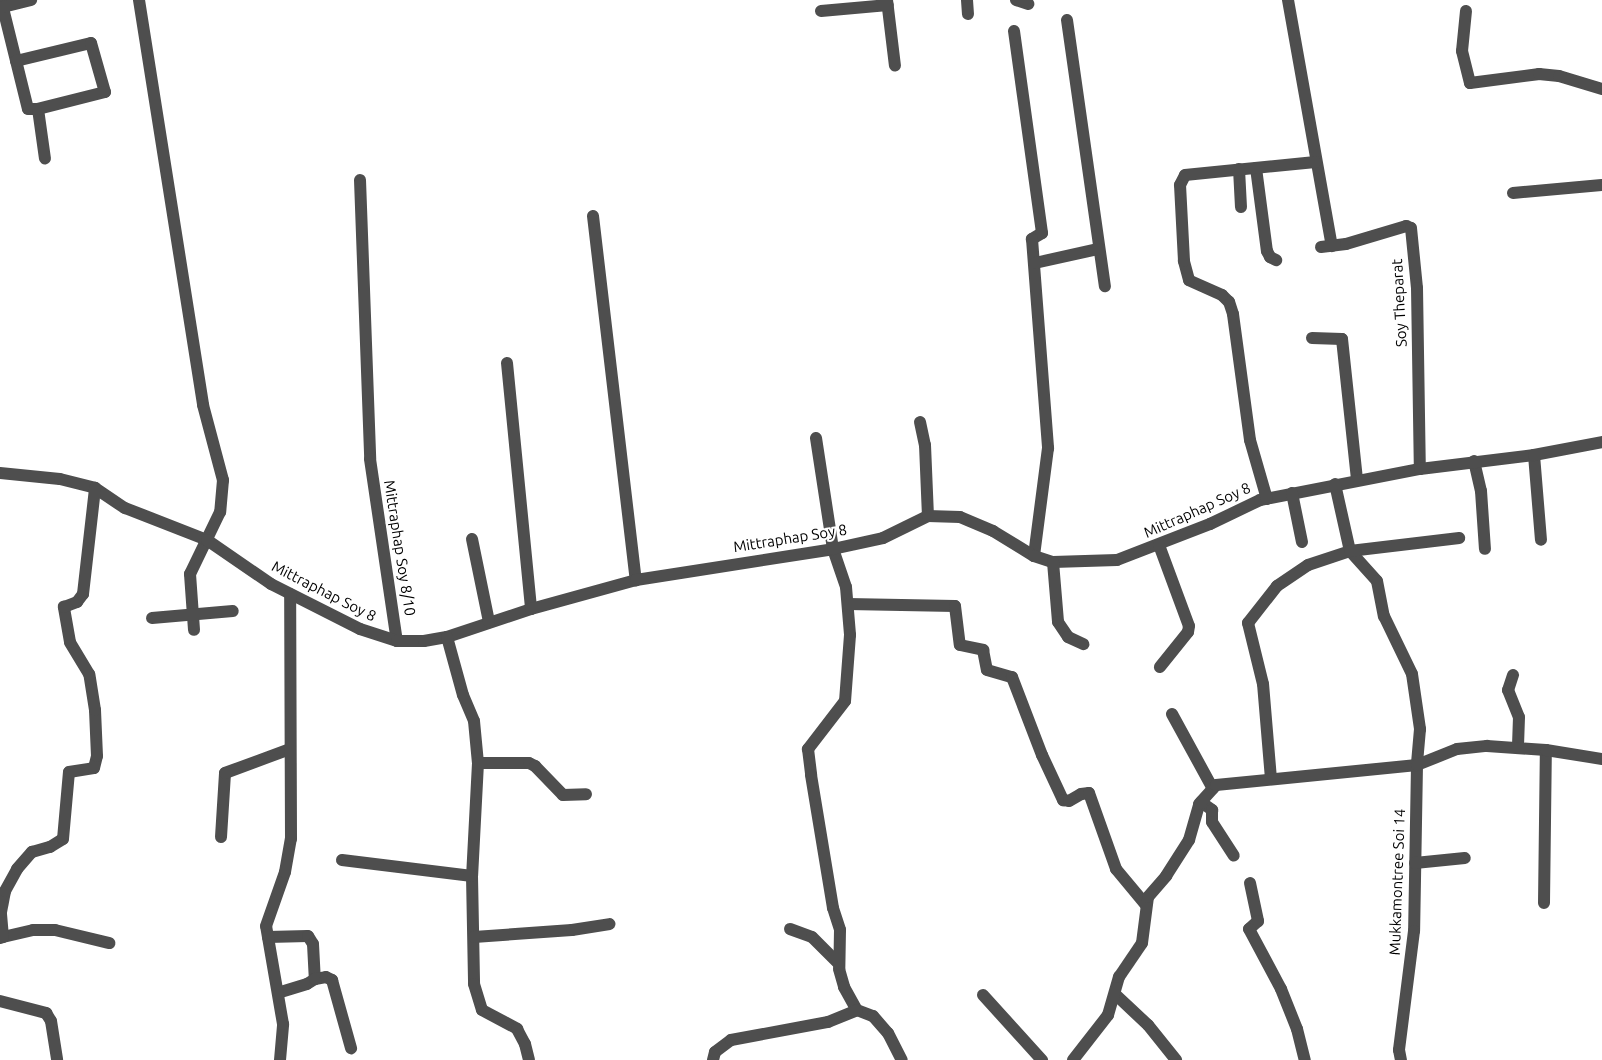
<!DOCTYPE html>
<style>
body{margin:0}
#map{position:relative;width:1602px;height:1060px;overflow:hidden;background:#fff;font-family:Ubuntu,sans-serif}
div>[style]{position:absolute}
.minor>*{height:12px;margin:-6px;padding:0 6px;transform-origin:6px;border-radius:6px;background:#4e4e4e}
span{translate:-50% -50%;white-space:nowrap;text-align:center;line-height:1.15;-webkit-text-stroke:4px #fff;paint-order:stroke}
.street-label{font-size:15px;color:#000}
</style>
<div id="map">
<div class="minor">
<div style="left:1px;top:0;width:112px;rotate:76.1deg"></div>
<div style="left:28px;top:109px;width:10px"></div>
<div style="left:38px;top:109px;width:50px;rotate:82deg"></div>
<div style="left:139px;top:0;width:410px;rotate:81deg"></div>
<div style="left:203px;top:405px;width:78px;rotate:75.1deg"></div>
<div style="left:223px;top:480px;width:32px;rotate:95deg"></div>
<div style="left:220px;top:512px;width:69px;rotate:115.8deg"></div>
<div style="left:190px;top:574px;width:56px;rotate:85.9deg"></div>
<div style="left:887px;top:0;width:66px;rotate:83.1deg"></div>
<div style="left:967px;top:0;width:14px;rotate:86deg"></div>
<div style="left:1016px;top:0;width:13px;rotate:18deg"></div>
<div style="left:1288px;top:0;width:250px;rotate:79.9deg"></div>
<div style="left:3px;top:7px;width:29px;rotate:-14deg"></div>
<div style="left:821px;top:11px;width:67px;rotate:-5.1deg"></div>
<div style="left:1466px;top:11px;width:40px;rotate:95.7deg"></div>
<div style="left:1462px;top:51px;width:33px;rotate:76deg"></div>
<div style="left:1470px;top:83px;width:70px;rotate:-7.4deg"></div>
<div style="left:1539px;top:74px;width:20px;rotate:6deg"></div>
<div style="left:1559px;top:76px;width:45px;rotate:16.8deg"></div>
<div style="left:1067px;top:20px;width:269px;rotate:81.9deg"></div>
<div style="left:1014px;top:31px;width:204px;rotate:82.1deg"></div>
<div style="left:1042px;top:233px;width:12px;rotate:149deg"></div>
<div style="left:1032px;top:239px;width:210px;rotate:85.6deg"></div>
<div style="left:1048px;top:448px;width:109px;rotate:97.4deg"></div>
<div style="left:16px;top:61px;width:77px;rotate:-13.5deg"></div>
<div style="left:91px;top:43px;width:51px;rotate:74.1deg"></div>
<div style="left:105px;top:92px;width:69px;rotate:165.8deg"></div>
<div style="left:1256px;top:168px;width:84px;rotate:82.5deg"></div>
<div style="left:1267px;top:251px;width:7px;rotate:63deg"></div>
<div style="left:1270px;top:257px;width:7px;rotate:27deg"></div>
<div style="left:1239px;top:169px;width:38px;rotate:87deg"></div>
<div style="left:360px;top:180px;width:279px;rotate:87.9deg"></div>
<div style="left:370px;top:459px;width:184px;rotate:81.6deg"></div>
<div style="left:1513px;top:193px;width:89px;rotate:-5.1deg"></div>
<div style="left:593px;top:216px;width:367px;rotate:83.3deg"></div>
<div style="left:1321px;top:247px;width:25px;rotate:-7deg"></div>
<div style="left:1346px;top:244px;width:63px;rotate:-16.7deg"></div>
<div style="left:1406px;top:226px;width:5px;rotate:22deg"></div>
<div style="left:1411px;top:228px;width:60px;rotate:84.3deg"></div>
<div style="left:1417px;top:288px;width:181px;rotate:89.1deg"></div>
<div style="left:1035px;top:263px;width:65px;rotate:-12.5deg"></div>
<div style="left:1312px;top:338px;width:30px;rotate:2deg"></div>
<div style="left:1342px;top:339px;width:142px;rotate:83.9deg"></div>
<div style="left:507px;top:363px;width:247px;rotate:84.4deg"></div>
<div style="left:920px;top:422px;width:24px;rotate:78deg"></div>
<div style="left:925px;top:445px;width:71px;rotate:87.6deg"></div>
<div style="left:816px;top:438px;width:112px;rotate:81.3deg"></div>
<div style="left:833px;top:549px;width:40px;rotate:71.1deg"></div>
<div style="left:846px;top:587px;width:48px;rotate:85.2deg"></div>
<div style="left:850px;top:635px;width:66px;rotate:94.3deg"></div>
<div style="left:845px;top:701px;width:61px;rotate:127.6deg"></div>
<div style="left:808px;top:749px;width:26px;rotate:83deg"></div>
<div style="left:811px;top:775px;width:135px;rotate:80.6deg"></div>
<div style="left:833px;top:908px;width:23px;rotate:72deg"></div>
<div style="left:840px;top:930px;width:39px;rotate:91deg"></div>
<div style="left:839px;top:969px;width:19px;rotate:74deg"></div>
<div style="left:844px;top:987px;width:26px;rotate:61deg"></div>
<div style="left:857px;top:1010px;width:17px;rotate:21deg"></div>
<div style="left:873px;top:1016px;width:23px;rotate:49deg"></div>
<div style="left:888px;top:1033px;width:30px;rotate:63deg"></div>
<div style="left:1534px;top:455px;width:85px;rotate:85.3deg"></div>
<div style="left:1474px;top:461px;width:31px;rotate:77deg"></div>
<div style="left:1481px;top:491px;width:58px;rotate:86.1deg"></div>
<div style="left:0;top:473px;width:60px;rotate:5.7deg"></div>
<div style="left:60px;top:479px;width:36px;rotate:14deg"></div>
<div style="left:95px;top:488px;width:36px;rotate:34deg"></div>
<div style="left:125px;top:508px;width:88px;rotate:21.3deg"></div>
<div style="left:207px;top:540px;width:78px;rotate:34.5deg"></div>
<div style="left:271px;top:584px;width:100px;rotate:26.8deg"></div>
<div style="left:360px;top:629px;width:39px;rotate:18deg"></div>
<div style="left:397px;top:641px;width:27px"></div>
<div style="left:424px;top:641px;width:23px;rotate:-10deg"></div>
<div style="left:447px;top:637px;width:89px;rotate:-18.4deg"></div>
<div style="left:531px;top:609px;width:109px;rotate:-15.4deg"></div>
<div style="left:636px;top:580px;width:199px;rotate:-8.9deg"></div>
<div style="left:833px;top:549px;width:51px;rotate:-12.4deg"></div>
<div style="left:883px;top:538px;width:50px;rotate:-26.1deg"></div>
<div style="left:928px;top:516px;width:32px;rotate:2deg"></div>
<div style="left:960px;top:517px;width:36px;rotate:23deg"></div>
<div style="left:993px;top:531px;width:48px;rotate:31.4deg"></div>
<div style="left:1034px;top:556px;width:20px;rotate:18deg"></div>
<div style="left:1053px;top:562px;width:64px;rotate:-1.8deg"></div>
<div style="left:1117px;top:560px;width:100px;rotate:-21.2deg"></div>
<div style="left:1210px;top:524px;width:55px;rotate:-25.6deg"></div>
<div style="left:1260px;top:500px;width:163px;rotate:-11deg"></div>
<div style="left:1420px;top:469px;width:115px;rotate:-7deg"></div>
<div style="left:1534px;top:455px;width:69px;rotate:-10.8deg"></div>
<div style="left:1335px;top:484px;width:69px;rotate:77.4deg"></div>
<div style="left:1350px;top:551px;width:40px;rotate:48deg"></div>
<div style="left:1377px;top:581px;width:36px;rotate:79deg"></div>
<div style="left:1384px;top:616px;width:64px;rotate:64.2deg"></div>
<div style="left:1412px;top:674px;width:56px;rotate:81.7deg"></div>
<div style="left:1420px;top:729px;width:36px;rotate:95deg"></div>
<div style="left:1417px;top:765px;width:166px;rotate:91deg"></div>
<div style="left:1414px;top:931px;width:120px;rotate:97.2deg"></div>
<div style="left:1399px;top:1050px;width:10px;rotate:79deg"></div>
<div style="left:1292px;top:493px;width:50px;rotate:78.5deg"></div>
<div style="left:1267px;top:499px;width:61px;rotate:-106.1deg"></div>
<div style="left:1250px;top:440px;width:127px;rotate:-97.7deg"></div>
<div style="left:1233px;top:314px;width:13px;rotate:-108deg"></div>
<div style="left:1229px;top:302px;width:10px;rotate:-135deg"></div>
<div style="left:1222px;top:295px;width:36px;rotate:-156deg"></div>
<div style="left:1189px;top:280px;width:20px;rotate:-105deg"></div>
<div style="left:1184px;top:261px;width:76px;rotate:-93deg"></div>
<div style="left:1180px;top:185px;width:11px;rotate:-63deg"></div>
<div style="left:1185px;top:175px;width:131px;rotate:-5.7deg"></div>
<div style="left:472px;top:539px;width:85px;rotate:78.4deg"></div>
<div style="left:1159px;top:545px;width:86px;rotate:69.7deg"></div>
<div style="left:1189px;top:626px;width:6px;rotate:99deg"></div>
<div style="left:1188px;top:632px;width:45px;rotate:128.7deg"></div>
<div style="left:1053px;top:562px;width:60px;rotate:85.2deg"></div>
<div style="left:1058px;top:622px;width:18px;rotate:56deg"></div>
<div style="left:1068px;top:637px;width:17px;rotate:25deg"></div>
<div style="left:848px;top:604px;width:107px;rotate:1.1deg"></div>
<div style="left:955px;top:606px;width:39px;rotate:83deg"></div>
<div style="left:960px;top:645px;width:24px;rotate:12deg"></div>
<div style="left:983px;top:650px;width:20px;rotate:79deg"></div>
<div style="left:987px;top:670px;width:26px;rotate:16deg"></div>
<div style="left:1012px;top:677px;width:84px;rotate:69deg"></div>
<div style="left:1042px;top:755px;width:50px;rotate:65deg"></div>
<div style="left:1063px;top:800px;width:6px;rotate:9deg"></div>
<div style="left:1069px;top:801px;width:14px;rotate:-30deg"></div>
<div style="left:1081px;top:794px;width:8px;rotate:-7deg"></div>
<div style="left:1089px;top:793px;width:81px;rotate:70.4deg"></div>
<div style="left:1116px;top:869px;width:47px;rotate:50.2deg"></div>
<div style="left:152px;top:618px;width:81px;rotate:-4.9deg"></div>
<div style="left:447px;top:637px;width:60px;rotate:74.6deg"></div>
<div style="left:463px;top:695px;width:28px;rotate:67deg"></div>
<div style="left:474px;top:721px;width:42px;rotate:84.6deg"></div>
<div style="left:478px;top:763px;width:113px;rotate:93deg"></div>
<div style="left:472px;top:876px;width:108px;rotate:88.9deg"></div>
<div style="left:474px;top:984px;width:27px;rotate:73deg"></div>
<div style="left:482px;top:1010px;width:40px;rotate:28deg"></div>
<div style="left:517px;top:1029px;width:17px;rotate:62deg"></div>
<div style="left:525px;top:1044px;width:16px;rotate:76deg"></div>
<div style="left:1513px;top:675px;width:16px;rotate:108deg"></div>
<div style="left:1508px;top:690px;width:29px;rotate:68deg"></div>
<div style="left:1519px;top:717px;width:30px;rotate:92deg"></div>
<div style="left:1172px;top:714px;width:85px;rotate:61.3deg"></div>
<div style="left:478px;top:763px;width:51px"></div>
<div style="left:529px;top:763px;width:7px;rotate:27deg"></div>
<div style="left:535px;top:766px;width:40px;rotate:46deg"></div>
<div style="left:563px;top:795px;width:23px;rotate:-2deg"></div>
<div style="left:1271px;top:779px;width:95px;rotate:-94.8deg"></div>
<div style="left:1263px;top:684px;width:63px;rotate:-103.8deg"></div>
<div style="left:1248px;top:623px;width:47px;rotate:-51.9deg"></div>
<div style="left:1277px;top:586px;width:37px;rotate:-34deg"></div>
<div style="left:1308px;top:565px;width:44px;rotate:-18.4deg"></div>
<div style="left:1350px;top:551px;width:110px;rotate:-6.8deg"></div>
<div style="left:1201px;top:802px;width:14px;rotate:36deg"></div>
<div style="left:1212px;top:810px;width:12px;rotate:90deg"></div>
<div style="left:1212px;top:822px;width:40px;rotate:57.1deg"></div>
<div style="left:221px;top:837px;width:64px;rotate:-86.4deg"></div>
<div style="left:225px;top:773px;width:69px;rotate:-20.3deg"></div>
<div style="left:342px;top:860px;width:131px;rotate:7deg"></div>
<div style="left:1415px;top:863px;width:50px;rotate:-5.7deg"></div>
<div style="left:1250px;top:883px;width:39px;rotate:78deg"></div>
<div style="left:1258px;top:921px;width:12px;rotate:138deg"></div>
<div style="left:1249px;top:929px;width:68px;rotate:61.9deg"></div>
<div style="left:1281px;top:989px;width:43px;rotate:68.2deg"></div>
<div style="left:1297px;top:1029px;width:32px;rotate:76deg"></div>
<div style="left:1544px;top:903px;width:153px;rotate:-89.3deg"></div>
<div style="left:790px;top:929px;width:23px;rotate:20deg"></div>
<div style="left:812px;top:937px;width:38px;rotate:45deg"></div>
<div style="left:3px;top:937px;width:31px;rotate:-13deg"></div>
<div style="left:33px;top:930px;width:22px"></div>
<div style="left:55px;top:930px;width:56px;rotate:13.5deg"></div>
<div style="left:268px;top:937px;width:40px;rotate:-1.4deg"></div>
<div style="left:308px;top:936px;width:9px;rotate:58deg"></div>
<div style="left:313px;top:944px;width:35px;rotate:87deg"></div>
<div style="left:315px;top:979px;width:9px;rotate:148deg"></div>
<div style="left:307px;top:984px;width:30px;rotate:163deg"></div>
<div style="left:474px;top:937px;width:98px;rotate:-4.1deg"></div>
<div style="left:572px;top:930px;width:38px;rotate:-9deg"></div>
<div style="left:0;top:938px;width:3px;rotate:-18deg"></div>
<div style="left:3px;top:937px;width:25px;rotate:-95deg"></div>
<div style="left:1px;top:912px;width:21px;rotate:-79deg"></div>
<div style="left:5px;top:891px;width:25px;rotate:-61deg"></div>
<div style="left:17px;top:869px;width:23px;rotate:-49deg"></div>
<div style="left:32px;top:852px;width:19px;rotate:-16deg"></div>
<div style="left:50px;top:847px;width:15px;rotate:-32deg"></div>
<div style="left:63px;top:839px;width:67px;rotate:-84.9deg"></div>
<div style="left:69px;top:772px;width:25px;rotate:-9deg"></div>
<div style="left:94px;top:768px;width:12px;rotate:-76deg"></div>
<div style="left:97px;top:756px;width:46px;rotate:-92.5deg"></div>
<div style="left:95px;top:710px;width:36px;rotate:-99deg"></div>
<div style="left:89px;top:674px;width:37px;rotate:-121deg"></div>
<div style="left:70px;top:642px;width:36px;rotate:-100deg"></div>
<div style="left:64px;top:607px;width:14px;rotate:-21deg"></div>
<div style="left:77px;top:602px;width:10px;rotate:-53deg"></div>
<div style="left:83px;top:594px;width:107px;rotate:-83.5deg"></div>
<div style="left:315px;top:979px;width:11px;rotate:-10deg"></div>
<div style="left:326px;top:977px;width:7px;rotate:27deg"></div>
<div style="left:332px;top:980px;width:71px;rotate:74.4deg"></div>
<div style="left:983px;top:995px;width:88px;rotate:47.8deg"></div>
<div style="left:1116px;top:995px;width:44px;rotate:43.2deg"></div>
<div style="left:1148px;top:1025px;width:45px;rotate:51.3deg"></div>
<div style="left:0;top:1001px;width:48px;rotate:14.6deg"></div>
<div style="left:46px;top:1013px;width:9px;rotate:58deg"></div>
<div style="left:51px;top:1021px;width:39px;rotate:81deg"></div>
<div style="left:280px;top:1060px;width:36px;rotate:-85deg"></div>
<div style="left:283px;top:1024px;width:99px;rotate:-99.8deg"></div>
<div style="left:266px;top:926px;width:57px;rotate:-70.6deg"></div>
<div style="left:285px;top:872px;width:34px;rotate:-80deg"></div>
<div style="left:291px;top:839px;width:245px;rotate:-90.2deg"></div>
<div style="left:713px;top:1060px;width:8px;rotate:-76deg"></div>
<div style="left:715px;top:1052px;width:20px;rotate:-37deg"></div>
<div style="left:731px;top:1040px;width:99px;rotate:-10.5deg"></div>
<div style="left:828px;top:1022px;width:31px;rotate:-22deg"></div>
<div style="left:1073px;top:1060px;width:57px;rotate:-52.1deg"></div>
<div style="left:1108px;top:1015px;width:40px;rotate:-74deg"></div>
<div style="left:1119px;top:977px;width:41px;rotate:-55.9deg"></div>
<div style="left:1142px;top:943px;width:46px;rotate:-82.6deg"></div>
<div style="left:1148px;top:897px;width:28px;rotate:-49deg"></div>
<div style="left:1166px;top:876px;width:43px;rotate:-57.4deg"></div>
<div style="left:1189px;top:840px;width:37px;rotate:-74deg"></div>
<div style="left:1199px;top:804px;width:25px;rotate:-48deg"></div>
<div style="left:1216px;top:785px;width:202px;rotate:-5.7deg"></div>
<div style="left:1417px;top:765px;width:43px;rotate:-21.8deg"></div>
<div style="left:1457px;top:749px;width:30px;rotate:-6deg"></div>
<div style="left:1487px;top:746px;width:59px;rotate:3.9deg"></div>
<div style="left:1546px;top:750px;width:57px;rotate:9.1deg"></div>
</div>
<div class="street-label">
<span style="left:1399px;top:303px;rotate:-93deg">Soy Theparat</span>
<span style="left:1197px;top:510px;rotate:-24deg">Mittraphap Soy 8</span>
<span style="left:790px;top:538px;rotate:-9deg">Mittraphap Soy 8</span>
<span style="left:400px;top:548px;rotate:81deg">Mittraphap Soy 8/10</span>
<span style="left:324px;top:591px;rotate:27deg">Mittraphap Soy 8</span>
<span style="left:1397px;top:882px;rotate:-88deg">Mukkamontree Soi 14</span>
</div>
</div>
